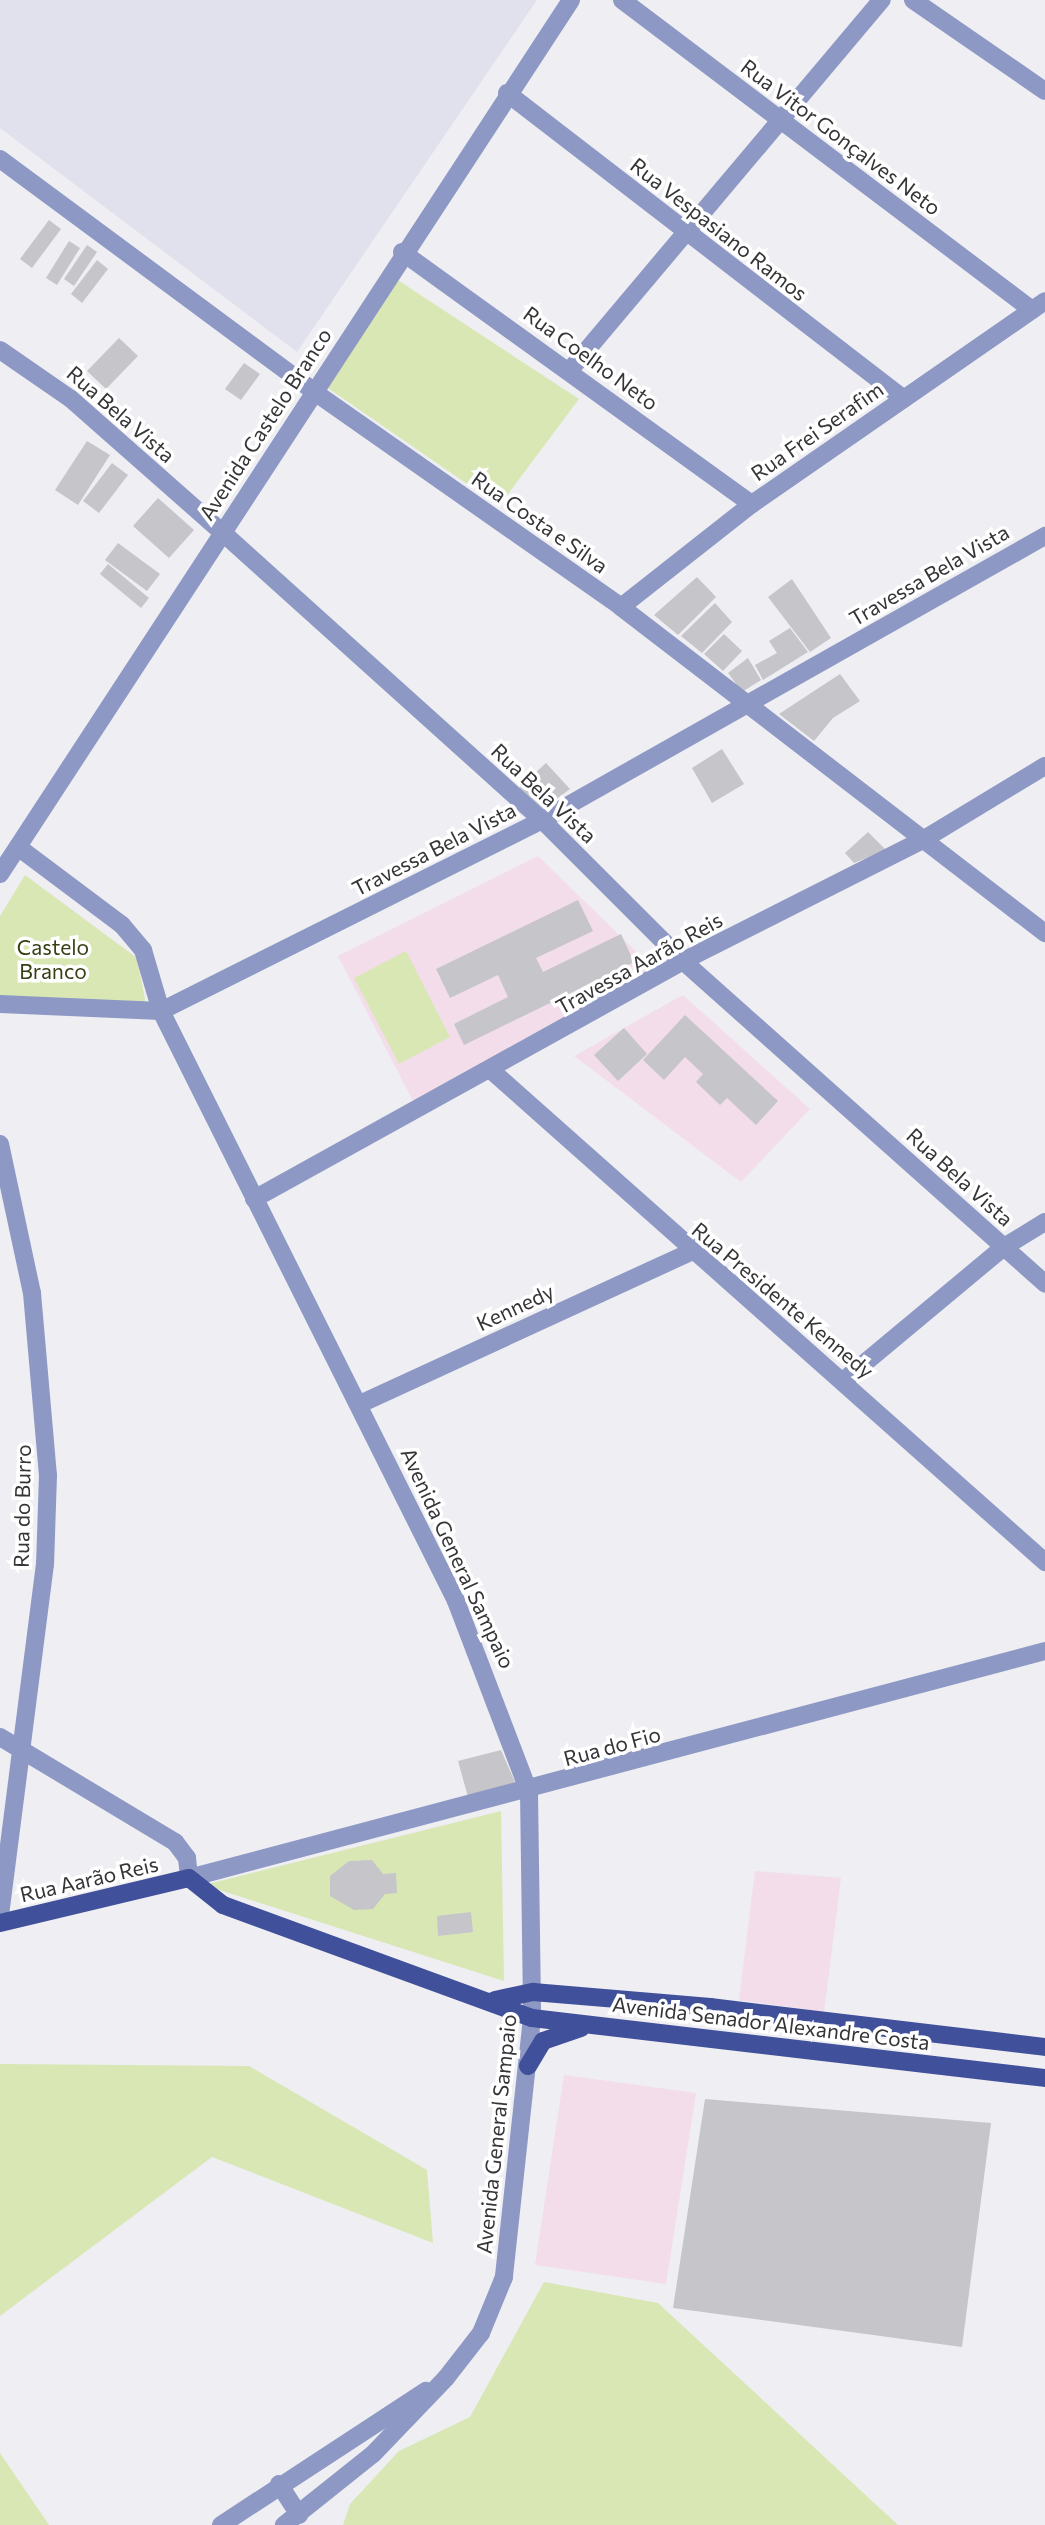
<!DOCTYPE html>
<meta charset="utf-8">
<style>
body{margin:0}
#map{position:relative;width:1045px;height:2525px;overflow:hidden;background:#eeeef3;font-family:Commissioner,sans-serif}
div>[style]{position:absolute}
.built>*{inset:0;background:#e1e1ee}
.education>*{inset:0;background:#f3ddeb}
.green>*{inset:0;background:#d9e7b5}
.building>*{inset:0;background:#c5c5ca}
.minor>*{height:18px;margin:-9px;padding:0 9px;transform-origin:9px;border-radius:9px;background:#8d99c4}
.major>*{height:18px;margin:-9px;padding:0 9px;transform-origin:9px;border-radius:9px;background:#40509a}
span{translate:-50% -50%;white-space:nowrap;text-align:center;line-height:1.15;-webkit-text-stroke:7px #fff;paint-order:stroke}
.street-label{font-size:21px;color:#353537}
.park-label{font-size:21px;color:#364013}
</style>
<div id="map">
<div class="built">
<div style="clip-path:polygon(0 0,537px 0,297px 352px,0 128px)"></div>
</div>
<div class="education">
<div style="clip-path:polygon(538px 856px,653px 968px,413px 1101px,338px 956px)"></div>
<div style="clip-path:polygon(683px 995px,810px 1109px,741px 1182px,574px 1056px)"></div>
<div style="clip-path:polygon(755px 1871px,841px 1878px,824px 2012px,739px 2000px)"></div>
<div style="clip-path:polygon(564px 2075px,696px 2093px,666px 2284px,535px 2265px)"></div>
</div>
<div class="green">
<div style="clip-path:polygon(393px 277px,579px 399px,499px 506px,322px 384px)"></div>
<div style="clip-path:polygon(25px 875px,137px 958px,147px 1010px,0 1002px,0 916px)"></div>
<div style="clip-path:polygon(406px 951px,450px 1037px,399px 1064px,354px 978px)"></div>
<div style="clip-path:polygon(501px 1811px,504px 1981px,204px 1885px)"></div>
<div style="clip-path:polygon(0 2064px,249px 2066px,427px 2170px,433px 2243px,212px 2157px,0 2316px)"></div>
<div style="clip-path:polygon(544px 2282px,658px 2303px,898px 2525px,343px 2525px,350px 2504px,399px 2451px,470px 2417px)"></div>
<div style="clip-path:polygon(0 2453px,49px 2525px,0 2525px)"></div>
</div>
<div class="building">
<div style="clip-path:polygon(49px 220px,61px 229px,32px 268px,20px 259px)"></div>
<div style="clip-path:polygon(69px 241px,80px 248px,57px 285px,46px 278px)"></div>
<div style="clip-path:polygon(87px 245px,97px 252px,74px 286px,64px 279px)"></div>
<div style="clip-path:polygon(97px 260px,108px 269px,82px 303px,71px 294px)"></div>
<div style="clip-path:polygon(119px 338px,138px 356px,106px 389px,87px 371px)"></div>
<div style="clip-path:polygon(244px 363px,260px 374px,241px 400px,225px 389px)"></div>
<div style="clip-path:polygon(87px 441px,110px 455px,78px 505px,55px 490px)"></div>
<div style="clip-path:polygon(112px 463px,128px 475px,99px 513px,83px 501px)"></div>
<div style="clip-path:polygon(158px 498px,194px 530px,169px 558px,133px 526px)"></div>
<div style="clip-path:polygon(118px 543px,160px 574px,147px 591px,105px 560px)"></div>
<div style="clip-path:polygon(108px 564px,149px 598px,141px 608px,100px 574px)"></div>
<div style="clip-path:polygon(697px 577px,716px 597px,678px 635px,654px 615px)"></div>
<div style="clip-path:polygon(792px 579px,831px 638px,810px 652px,768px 597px)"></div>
<div style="clip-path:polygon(715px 603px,732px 622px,702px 653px,681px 636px)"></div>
<div style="clip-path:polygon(790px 628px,808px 652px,763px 680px,755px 665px,777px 653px,769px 641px)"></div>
<div style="clip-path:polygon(724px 634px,742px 651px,723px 671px,704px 654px)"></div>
<div style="clip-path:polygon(748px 658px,761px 680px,742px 692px,728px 673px)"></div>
<div style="clip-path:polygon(840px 674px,860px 701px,833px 718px,814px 741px,779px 714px)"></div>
<div style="clip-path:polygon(722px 749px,744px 784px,712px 803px,692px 768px)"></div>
<div style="clip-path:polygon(546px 763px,570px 789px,540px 811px,518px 789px)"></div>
<div style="clip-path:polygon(868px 832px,886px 850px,854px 863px,845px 853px)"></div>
<div style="clip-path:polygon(578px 900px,593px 931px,536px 958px,543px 972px,621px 934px,634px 962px,464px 1045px,454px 1024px,508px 997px,498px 975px,450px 998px,436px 969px)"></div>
<div style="clip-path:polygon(685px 1015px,778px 1101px,756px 1125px,727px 1098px,720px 1105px,696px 1082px,703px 1074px,685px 1057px,664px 1080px,643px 1060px)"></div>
<div style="clip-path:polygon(624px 1028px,647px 1054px,618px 1081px,594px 1055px)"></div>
<div style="clip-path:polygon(501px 1750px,515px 1782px,468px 1797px,458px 1761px)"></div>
<div style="clip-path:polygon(372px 1860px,383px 1874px,396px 1873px,397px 1893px,385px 1894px,373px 1909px,354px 1910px,330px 1896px,330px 1876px,349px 1861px)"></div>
<div style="clip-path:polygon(471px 1912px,473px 1932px,438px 1936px,437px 1916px)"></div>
<div style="clip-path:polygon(705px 2099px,991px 2123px,962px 2347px,673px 2308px)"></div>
</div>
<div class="minor">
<div style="left:622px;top:0;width:514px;rotate:37.09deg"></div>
<div style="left:913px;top:0;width:160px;rotate:34.6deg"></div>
<div style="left:507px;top:93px;width:501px;rotate:37.62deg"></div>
<div style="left:0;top:159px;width:390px;rotate:36.5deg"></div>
<div style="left:313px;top:391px;width:376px;rotate:35deg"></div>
<div style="left:621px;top:607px;width:535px;rotate:37.56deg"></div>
<div style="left:402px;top:252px;width:431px;rotate:35.8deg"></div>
<div style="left:0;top:350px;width:86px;rotate:34.6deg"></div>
<div style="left:71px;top:399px;width:201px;rotate:41.4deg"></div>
<div style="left:222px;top:532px;width:431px;rotate:42deg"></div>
<div style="left:542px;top:820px;width:199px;rotate:45deg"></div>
<div style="left:683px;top:961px;width:485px;rotate:41.7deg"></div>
<div style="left:570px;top:370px;width:484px;rotate:-49.9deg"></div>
<div style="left:621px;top:607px;width:167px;rotate:-38.2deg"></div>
<div style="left:752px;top:504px;width:356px;rotate:-34.7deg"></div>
<div style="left:18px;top:847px;width:130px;rotate:36.9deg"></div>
<div style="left:122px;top:925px;width:33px;rotate:50deg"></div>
<div style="left:143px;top:950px;width:64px;rotate:73.6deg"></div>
<div style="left:161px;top:1011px;width:660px;rotate:63.43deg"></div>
<div style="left:456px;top:1601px;width:204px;rotate:69.1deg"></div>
<div style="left:529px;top:1792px;width:226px;rotate:89.2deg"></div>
<div style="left:532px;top:2018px;width:261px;rotate:96.2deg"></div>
<div style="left:504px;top:2277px;width:61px;rotate:112.3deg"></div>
<div style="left:481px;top:2333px;width:57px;rotate:127.9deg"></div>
<div style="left:446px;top:2378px;width:105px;rotate:133.8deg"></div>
<div style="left:373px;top:2454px;width:114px;rotate:141.4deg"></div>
<div style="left:0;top:874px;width:1044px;rotate:-56.84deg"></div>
<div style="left:0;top:1004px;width:161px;rotate:2.5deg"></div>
<div style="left:161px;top:1011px;width:426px;rotate:-26.6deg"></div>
<div style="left:542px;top:820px;width:578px;rotate:-29.45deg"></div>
<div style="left:492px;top:1071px;width:740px;rotate:41.6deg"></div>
<div style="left:0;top:1144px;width:152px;rotate:77.9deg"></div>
<div style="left:32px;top:1293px;width:183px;rotate:85deg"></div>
<div style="left:48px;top:1475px;width:89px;rotate:91.9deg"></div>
<div style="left:45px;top:1564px;width:352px;rotate:97.3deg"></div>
<div style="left:254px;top:1199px;width:491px;rotate:-29deg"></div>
<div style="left:683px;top:961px;width:272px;rotate:-26.8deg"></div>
<div style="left:926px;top:838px;width:139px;rotate:-31.2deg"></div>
<div style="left:843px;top:1381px;width:209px;rotate:-39.8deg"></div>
<div style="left:1004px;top:1247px;width:48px;rotate:-31.4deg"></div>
<div style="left:360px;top:1404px;width:363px;rotate:-24.7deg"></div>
<div style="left:0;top:1737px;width:204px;rotate:31deg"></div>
<div style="left:175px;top:1842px;width:20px;rotate:53deg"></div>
<div style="left:187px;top:1858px;width:20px;rotate:84deg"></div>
<div style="left:189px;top:1878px;width:886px;rotate:-14.85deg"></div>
<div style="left:279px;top:2484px;width:37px;rotate:57deg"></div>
<div style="left:221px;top:2525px;width:245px;rotate:-33.2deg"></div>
</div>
<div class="major">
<div style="left:0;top:1923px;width:194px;rotate:-13.4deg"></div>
<div style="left:189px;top:1878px;width:43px;rotate:38.5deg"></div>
<div style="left:223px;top:1905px;width:329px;rotate:20.1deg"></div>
<div style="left:532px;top:2018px;width:516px;rotate:6.67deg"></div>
<div style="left:495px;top:2000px;width:39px;rotate:-12deg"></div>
<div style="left:533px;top:1992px;width:178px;rotate:4.8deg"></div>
<div style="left:710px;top:2007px;width:337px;rotate:6.8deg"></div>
<div style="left:528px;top:2066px;width:29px;rotate:-59deg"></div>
<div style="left:543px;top:2041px;width:40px;rotate:-18.9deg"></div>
</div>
<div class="street-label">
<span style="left:841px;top:137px;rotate:37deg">Rua Vitor Gonçalves Neto</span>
<span style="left:719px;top:229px;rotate:38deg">Rua Vespasiano Ramos</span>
<span style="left:591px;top:358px;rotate:36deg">Rua Coelho Neto</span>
<span style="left:121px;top:414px;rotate:41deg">Rua Bela Vista</span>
<span style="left:265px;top:424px;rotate:-57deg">Avenida Castelo Branco</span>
<span style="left:817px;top:431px;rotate:-35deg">Rua Frei Serafim</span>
<span style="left:540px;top:522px;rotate:35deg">Rua Costa e Silva</span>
<span style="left:929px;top:575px;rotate:-30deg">Travessa Bela Vista</span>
<span style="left:544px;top:793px;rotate:43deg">Rua Bela Vista</span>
<span style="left:434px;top:849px;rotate:-27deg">Travessa Bela Vista</span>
<span style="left:639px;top:963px;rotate:-29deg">Travessa Aarão Reis</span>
<span style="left:960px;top:1177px;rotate:42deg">Rua Bela Vista</span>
<span style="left:783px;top:1300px;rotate:40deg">Rua Presidente Kennedy</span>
<span style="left:515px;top:1307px;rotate:-25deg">Kennedy</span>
<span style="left:22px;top:1506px;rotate:-89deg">Rua do Burro</span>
<span style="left:458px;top:1558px;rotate:65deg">Avenida General Sampaio</span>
<span style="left:612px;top:1746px;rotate:-15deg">Rua do Fio</span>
<span style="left:89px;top:1879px;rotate:-13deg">Rua Aarão Reis</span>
<span style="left:771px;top:2023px;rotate:7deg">Avenida Senador Alexandre Costa</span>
<span style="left:496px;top:2134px;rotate:-84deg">Avenida General Sampaio</span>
</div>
<div class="park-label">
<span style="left:53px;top:959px">Castelo<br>Branco</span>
</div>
</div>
